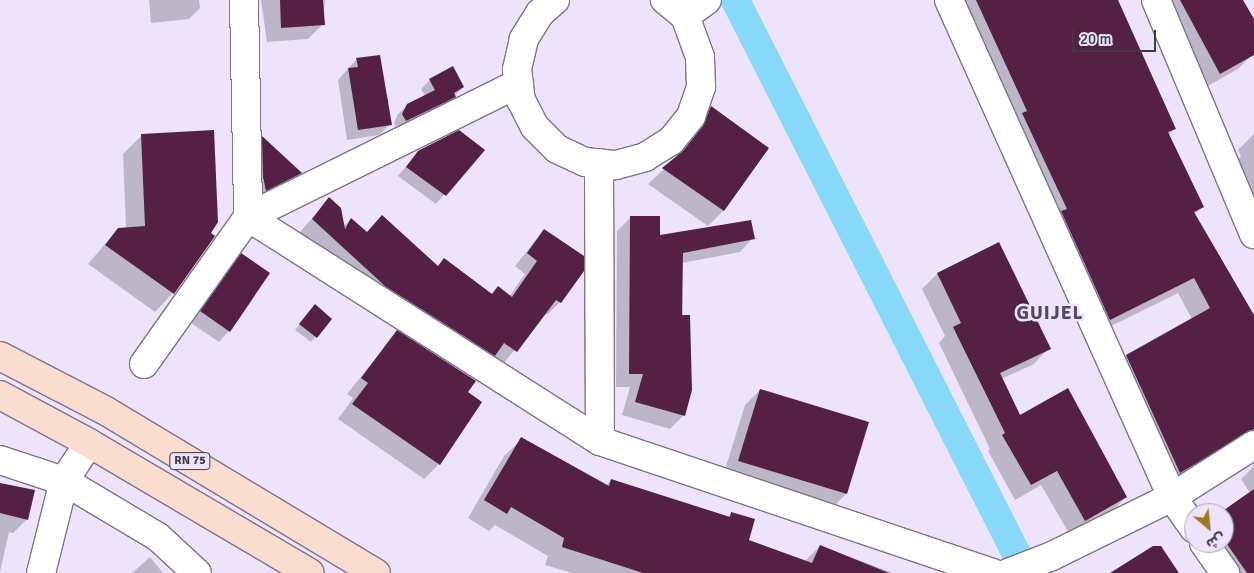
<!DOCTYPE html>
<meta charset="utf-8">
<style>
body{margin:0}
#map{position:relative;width:1254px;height:573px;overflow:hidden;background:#ede4fc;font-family:Signika,"Noto Sans Arabic",sans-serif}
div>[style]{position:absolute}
.shadow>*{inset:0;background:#0003}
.canal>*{height:29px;margin:-14.5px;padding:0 14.5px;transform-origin:14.5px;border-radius:14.5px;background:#87d8f9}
.building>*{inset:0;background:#542044}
.roads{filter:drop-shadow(1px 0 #7e748e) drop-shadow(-1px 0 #7e748e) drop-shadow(0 1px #7e748e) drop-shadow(0 -1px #7e748e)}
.street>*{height:28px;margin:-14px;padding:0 14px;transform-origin:14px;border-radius:14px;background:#fff}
.primary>*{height:28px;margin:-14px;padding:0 14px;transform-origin:14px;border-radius:14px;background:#fbddcf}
span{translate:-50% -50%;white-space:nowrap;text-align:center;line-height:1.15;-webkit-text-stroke:5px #ede4fc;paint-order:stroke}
.shield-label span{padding:1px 4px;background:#ede4fc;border:1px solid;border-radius:4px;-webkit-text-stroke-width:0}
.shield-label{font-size:12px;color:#3e3945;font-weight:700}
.district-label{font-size:19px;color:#524860;font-weight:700;letter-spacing:1px}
.north{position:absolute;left:1184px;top:503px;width:50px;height:50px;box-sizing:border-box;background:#ede4fc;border:1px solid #a7a0b3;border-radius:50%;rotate:152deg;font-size:14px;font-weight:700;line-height:20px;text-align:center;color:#3e3945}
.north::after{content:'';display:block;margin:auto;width:18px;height:22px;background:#9c7924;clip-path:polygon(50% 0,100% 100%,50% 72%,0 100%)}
.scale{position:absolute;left:1072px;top:30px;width:84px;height:22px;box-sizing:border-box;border:2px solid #3e3945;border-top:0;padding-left:6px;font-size:15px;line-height:18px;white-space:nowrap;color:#3e3945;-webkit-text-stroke:4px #ede4fc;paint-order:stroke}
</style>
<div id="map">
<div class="shadow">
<div style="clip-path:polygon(149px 0,199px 0,200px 8px,189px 19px,151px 23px)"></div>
<div style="clip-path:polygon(261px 0,325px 0,323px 24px,308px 39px,267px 42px)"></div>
<div style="clip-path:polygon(953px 0,1116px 0,1174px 129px,1168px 135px,1202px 207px,1194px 215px,1254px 327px,1254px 442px,1164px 489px,1110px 373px,1126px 356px,1192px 319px,1178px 293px,1093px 335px)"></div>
<div style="clip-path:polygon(1160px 0,1242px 0,1254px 22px,1254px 53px,1238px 69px,1206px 87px)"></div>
<div style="clip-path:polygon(356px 60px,390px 124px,379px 135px,347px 140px,338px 80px)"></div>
<div style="clip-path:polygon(430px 80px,463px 87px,446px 105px,397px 129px,394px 123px,398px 114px,408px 105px,425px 96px,421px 89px)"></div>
<div style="clip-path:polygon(711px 108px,768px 148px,723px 211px,708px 226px,648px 184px,675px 159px,688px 142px,696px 123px)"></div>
<div style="clip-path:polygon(1254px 134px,1254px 228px,1224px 173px,1241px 156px,1238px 150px)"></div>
<div style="clip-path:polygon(141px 136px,173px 293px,155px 312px,88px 264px,118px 229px,126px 228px,123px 154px)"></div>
<div style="clip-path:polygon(262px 138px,300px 173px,290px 183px,256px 200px,252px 148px)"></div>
<div style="clip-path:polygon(483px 150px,436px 204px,398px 176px,418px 152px)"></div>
<div style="clip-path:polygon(329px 199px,343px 227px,351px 219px,366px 233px,437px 267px,444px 260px,491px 294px,498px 288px,509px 297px,525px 274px,515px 266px,544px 230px,583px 270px,560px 302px,547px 315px,545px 313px,503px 364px,372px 298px,300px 232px)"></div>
<div style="clip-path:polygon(631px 217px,659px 236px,753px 238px,740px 252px,682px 263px,684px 415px,670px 429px,622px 415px,630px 387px,616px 387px,617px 231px)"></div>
<div style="clip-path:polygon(999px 244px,1049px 348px,1034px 364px,1001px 379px,1019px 417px,1126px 497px,1111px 512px,1070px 535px,1041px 485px,1015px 500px,988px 451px,990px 449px,939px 343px,945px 336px,922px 289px,937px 274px)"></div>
<div style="clip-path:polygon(242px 255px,229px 331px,219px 342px,191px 323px)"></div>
<div style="clip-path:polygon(310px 311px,330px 319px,311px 342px,295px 330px)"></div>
<div style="clip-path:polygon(397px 332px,466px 392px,439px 464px,424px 479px,338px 419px,353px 398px,347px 394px)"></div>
<div style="clip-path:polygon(760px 390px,846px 494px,831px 509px,723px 476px,745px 405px)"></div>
<div style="clip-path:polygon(522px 439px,606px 486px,611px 480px,727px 517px,732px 513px,747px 540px,804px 562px,820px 546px,893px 573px,572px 573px,545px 565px,548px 556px,495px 525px,489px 531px,468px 518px,504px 456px)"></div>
<div style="clip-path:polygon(1254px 455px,1254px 573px,1222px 573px,1200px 543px,1224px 543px,1223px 513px,1250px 493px,1241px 479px,1253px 467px)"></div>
<div style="clip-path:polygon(0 484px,27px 519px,13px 533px,9px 532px,0 572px)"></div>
<div style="clip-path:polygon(150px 557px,163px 573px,132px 573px)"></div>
</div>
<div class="canal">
<div style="left:735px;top:0;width:643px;rotate:63.08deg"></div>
</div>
<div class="building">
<div style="clip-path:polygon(280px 0,323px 0,325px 25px,281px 28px)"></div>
<div style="clip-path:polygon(976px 0,1118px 0,1176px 129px,1168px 132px,1204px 207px,1194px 212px,1254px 315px,1254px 429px,1180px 473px,1126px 355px,1210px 308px,1194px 278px,1110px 320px,1061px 211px,1067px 209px,1022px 113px,1027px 111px)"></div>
<div style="clip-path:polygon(1180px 0,1243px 0,1254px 19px,1254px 55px,1220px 74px)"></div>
<div style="clip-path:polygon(380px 55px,392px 125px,358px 130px,348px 68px,358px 67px,356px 58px)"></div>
<div style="clip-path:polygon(453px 66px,464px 87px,454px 93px,456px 97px,406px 121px,402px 114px,407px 104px,435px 90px,429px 79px)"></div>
<div style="clip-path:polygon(711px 106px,769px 148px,724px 211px,662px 168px,683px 151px,703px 126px)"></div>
<div style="clip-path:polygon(214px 130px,218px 222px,211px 233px,215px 236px,174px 294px,105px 245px,118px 228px,145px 226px,141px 134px)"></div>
<div style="clip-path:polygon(459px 130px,485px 150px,446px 196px,406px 167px,418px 151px)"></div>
<div style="clip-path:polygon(262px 136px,302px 173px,266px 191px,263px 177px)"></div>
<div style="clip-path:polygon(329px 197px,341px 208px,345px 229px,351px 218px,367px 232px,382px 215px,438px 266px,444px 258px,492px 294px,498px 286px,512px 297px,537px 261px,527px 253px,544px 229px,584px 256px,584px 271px,561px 303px,556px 300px,517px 352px,504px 343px,495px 356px,385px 286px,312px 219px)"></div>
<div style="clip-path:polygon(630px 216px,660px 216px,660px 235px,751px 220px,755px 239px,683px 253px,682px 315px,690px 315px,692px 390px,685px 416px,635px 402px,643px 374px,629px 374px)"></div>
<div style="clip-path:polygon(999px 242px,1051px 349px,1000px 373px,1020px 415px,1068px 388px,1127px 497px,1085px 521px,1057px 471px,1031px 485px,1002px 435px,1005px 433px,953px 327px,961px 323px,937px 273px)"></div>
<div style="clip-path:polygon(241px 253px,270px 273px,230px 332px,200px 311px)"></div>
<div style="clip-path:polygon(315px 304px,332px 319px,317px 338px,299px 324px)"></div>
<div style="clip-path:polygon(397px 330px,476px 381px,468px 392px,482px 402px,440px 465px,352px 404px,368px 383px,361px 378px)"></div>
<div style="clip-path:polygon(760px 389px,869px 422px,847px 494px,738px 461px)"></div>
<div style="clip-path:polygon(521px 437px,609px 486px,611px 479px,730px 517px,731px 512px,755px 519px,749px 540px,812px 563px,820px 545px,889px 573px,643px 573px,562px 547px,564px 538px,511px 507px,507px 514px,484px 500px)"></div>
<div style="clip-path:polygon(0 483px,35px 490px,28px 520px,0 513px)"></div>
<div style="clip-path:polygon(1254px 489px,1254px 573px,1247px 573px,1224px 540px,1224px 510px)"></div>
<div style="clip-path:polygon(1153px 546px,1161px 546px,1179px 573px,1110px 573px)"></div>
</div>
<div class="roads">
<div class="street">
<div style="left:244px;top:0;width:217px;rotate:88.9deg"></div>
<div style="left:248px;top:217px;width:417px;rotate:32.5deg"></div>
<div style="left:600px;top:441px;width:415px;rotate:18.6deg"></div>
<div style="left:555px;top:0;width:20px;rotate:139deg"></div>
<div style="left:540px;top:13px;width:31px;rotate:122deg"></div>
<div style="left:524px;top:39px;width:31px;rotate:103deg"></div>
<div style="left:517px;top:69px;width:31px;rotate:83deg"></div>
<div style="left:521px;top:100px;width:30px;rotate:63deg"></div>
<div style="left:535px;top:127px;width:31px;rotate:45deg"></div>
<div style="left:557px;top:149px;width:31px;rotate:25deg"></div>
<div style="left:585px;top:162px;width:31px;rotate:6deg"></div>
<div style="left:616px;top:165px;width:30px;rotate:-15deg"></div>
<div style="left:645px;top:157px;width:31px;rotate:-32deg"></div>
<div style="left:671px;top:141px;width:32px;rotate:-51deg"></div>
<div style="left:691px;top:116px;width:31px;rotate:-71deg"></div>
<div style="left:701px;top:87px;width:30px;rotate:-92deg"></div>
<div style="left:700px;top:57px;width:44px;rotate:-110.1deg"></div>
<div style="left:685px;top:16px;width:26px;rotate:-141deg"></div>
<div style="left:949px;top:0;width:545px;rotate:65.83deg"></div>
<div style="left:1172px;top:497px;width:38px;rotate:55deg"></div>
<div style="left:1156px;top:0;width:254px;rotate:67.3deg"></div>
<div style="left:685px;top:16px;width:27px;rotate:-36deg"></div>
<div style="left:599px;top:163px;width:278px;rotate:89.8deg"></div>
<div style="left:144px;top:364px;width:180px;rotate:-54.7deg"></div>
<div style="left:248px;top:217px;width:302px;rotate:-26.3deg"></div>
<div style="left:0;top:460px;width:67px;rotate:18.2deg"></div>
<div style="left:64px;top:481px;width:109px;rotate:30.8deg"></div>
<div style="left:158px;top:537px;width:53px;rotate:42.7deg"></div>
<div style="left:1204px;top:543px;width:37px;rotate:55deg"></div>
<div style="left:41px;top:573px;width:95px;rotate:-76deg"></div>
<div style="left:64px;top:481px;width:45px;rotate:-56.7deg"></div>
<div style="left:1008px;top:573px;width:47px;rotate:-21.1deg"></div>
<div style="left:1052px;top:556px;width:134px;rotate:-26.2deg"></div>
<div style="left:1172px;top:497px;width:97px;rotate:-32.4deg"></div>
</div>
<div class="primary">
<div style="left:0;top:356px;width:119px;rotate:27.4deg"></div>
<div style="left:106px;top:411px;width:315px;rotate:31deg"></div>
<div style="left:0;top:395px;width:101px;rotate:28.3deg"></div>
<div style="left:89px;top:443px;width:256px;rotate:30.5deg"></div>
</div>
</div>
<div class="shield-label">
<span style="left:190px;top:461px">RN 75</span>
</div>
<div class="district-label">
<span style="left:1050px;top:314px">GUIJEL</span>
</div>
<div class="north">ش</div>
<div class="scale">20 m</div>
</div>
